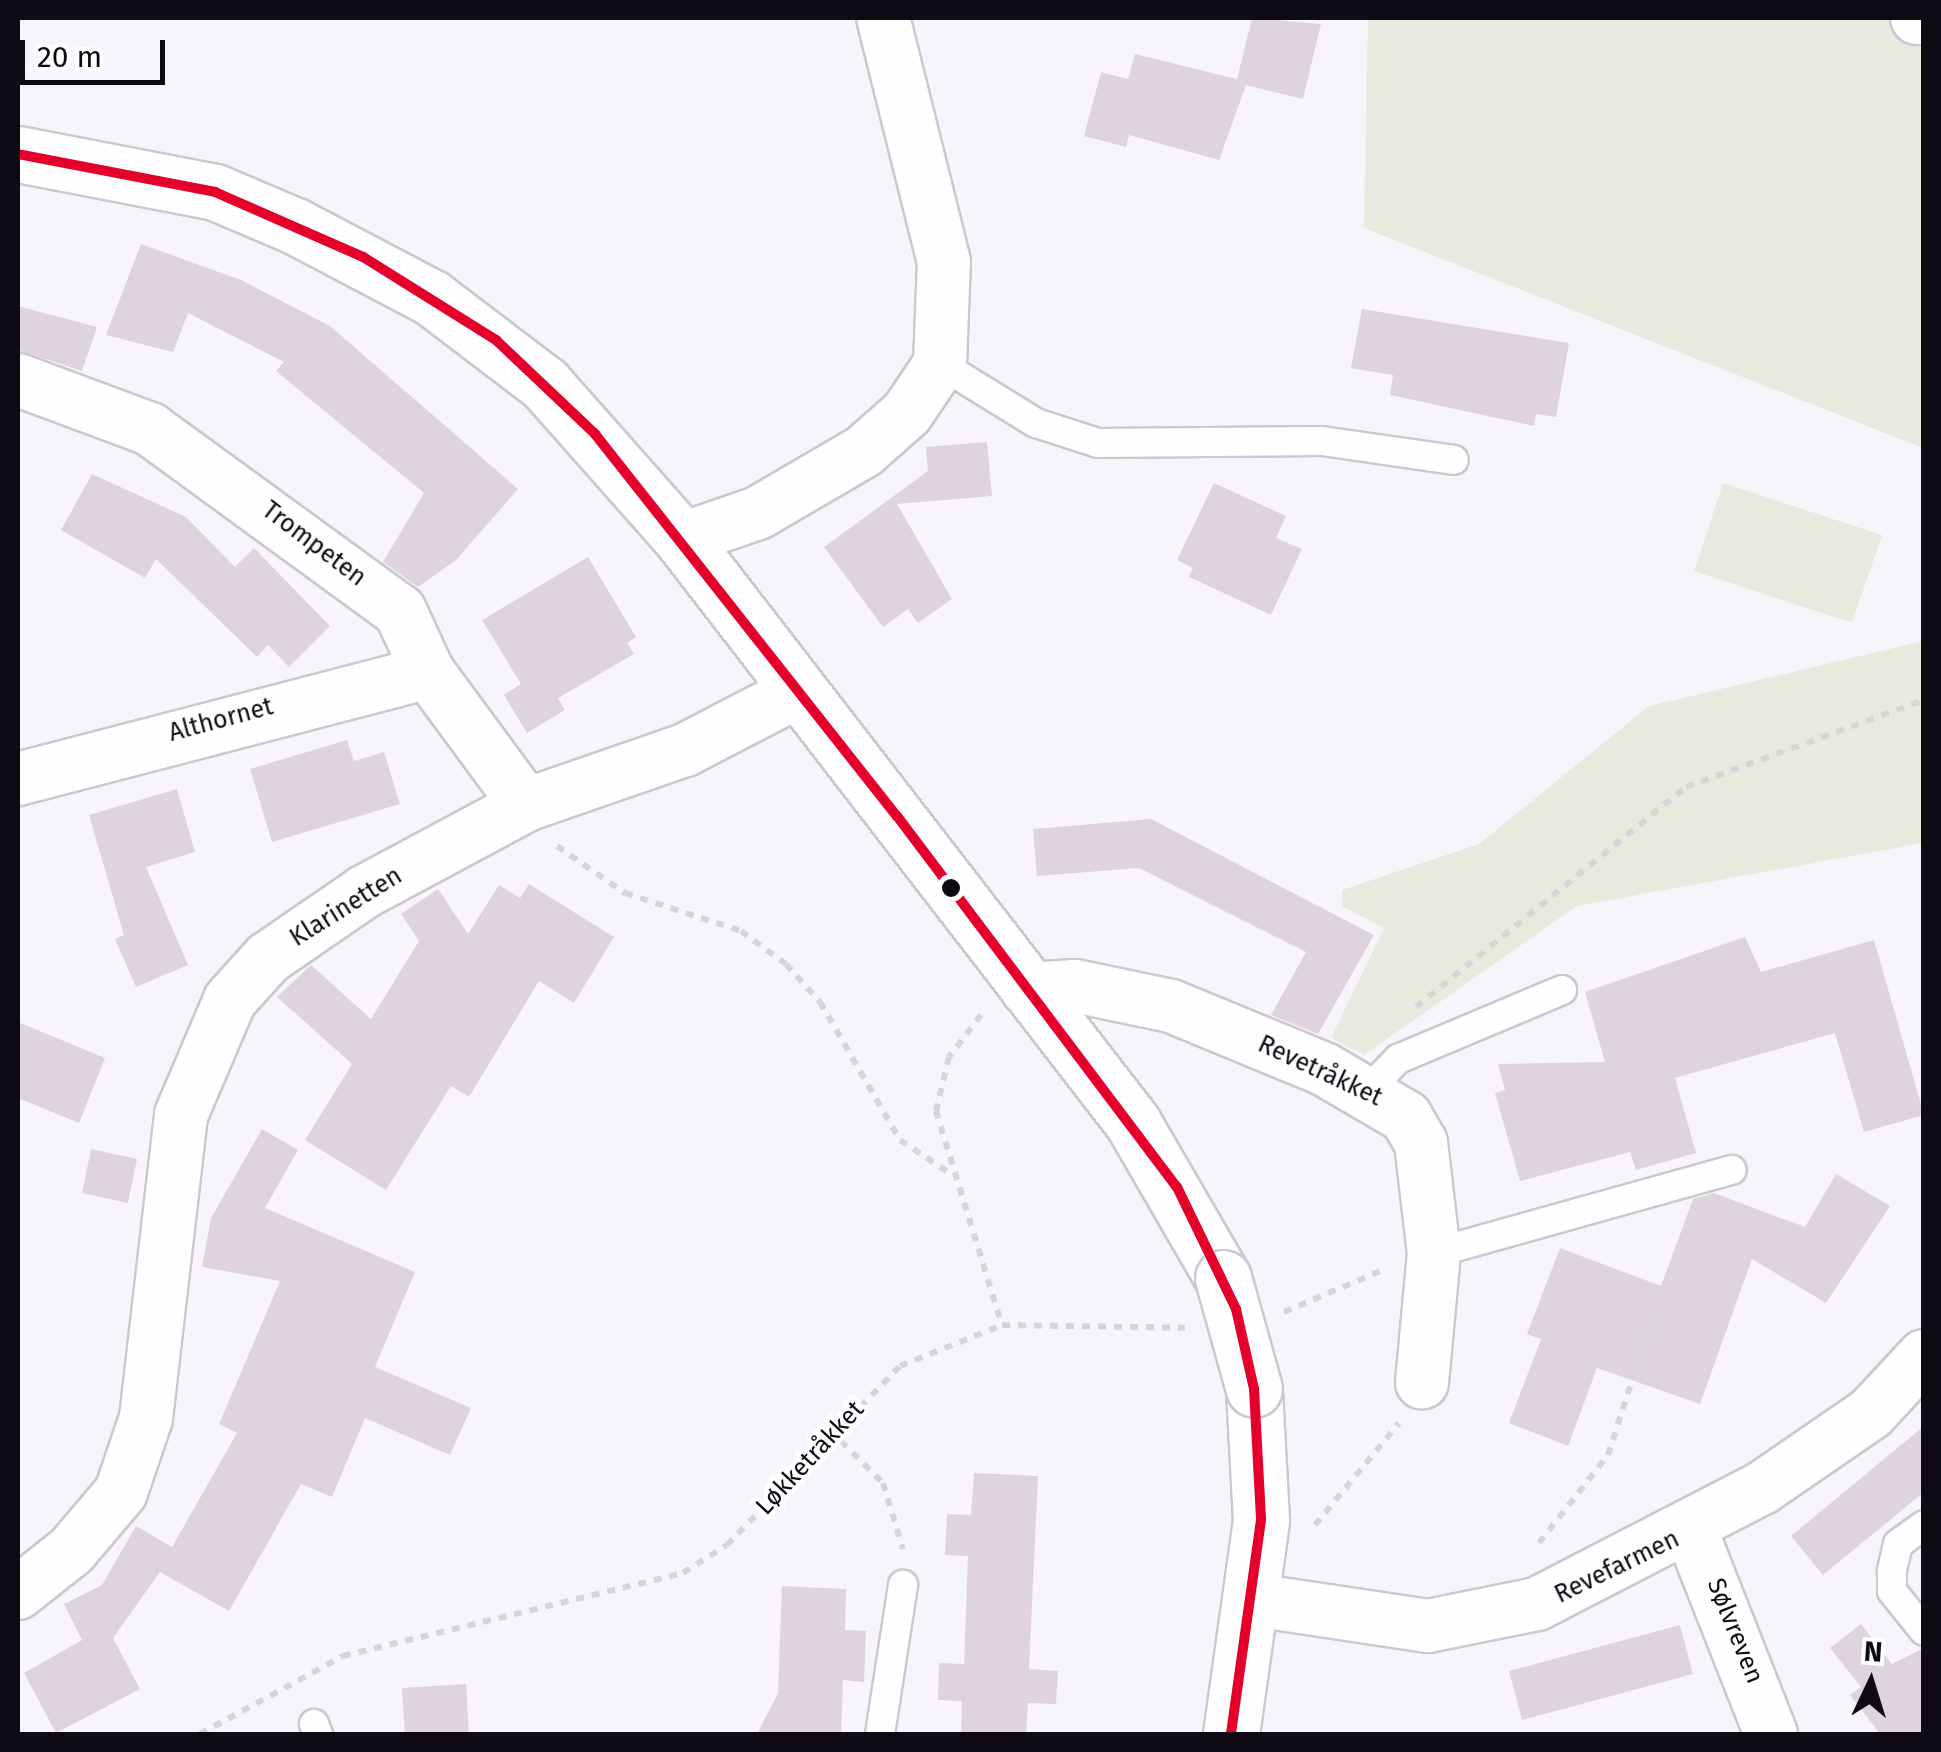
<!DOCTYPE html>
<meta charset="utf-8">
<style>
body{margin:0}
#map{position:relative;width:1941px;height:1752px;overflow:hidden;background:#f7f5fb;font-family:"Fira Sans",sans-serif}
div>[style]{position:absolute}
.green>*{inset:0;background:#e7ebde}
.building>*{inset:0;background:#ded5dc}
.path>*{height:6px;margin-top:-3px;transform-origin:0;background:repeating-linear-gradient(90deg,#d6d5d7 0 8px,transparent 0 16px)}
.roads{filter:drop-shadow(2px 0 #cbc8d0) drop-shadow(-2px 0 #cbc8d0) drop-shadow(0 2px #cbc8d0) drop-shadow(0 -2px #cbc8d0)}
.lane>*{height:28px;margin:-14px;padding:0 14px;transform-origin:14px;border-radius:14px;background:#fefefe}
.street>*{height:52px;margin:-26px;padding:0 26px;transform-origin:26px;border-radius:26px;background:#fefefe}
.secondary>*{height:55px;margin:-27.5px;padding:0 27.5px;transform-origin:27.5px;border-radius:27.5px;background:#fefefe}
.bridges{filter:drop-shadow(2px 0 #cbc8d0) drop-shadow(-2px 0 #cbc8d0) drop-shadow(0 2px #cbc8d0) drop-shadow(0 -2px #cbc8d0)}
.secondary-bridge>*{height:55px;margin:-27.5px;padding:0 27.5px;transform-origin:27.5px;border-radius:27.5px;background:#fefefe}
.bus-1>*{height:10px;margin:-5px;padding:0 5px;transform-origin:5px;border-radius:5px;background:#e4002b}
.dots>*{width:28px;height:28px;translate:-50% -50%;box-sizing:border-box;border:5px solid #fff;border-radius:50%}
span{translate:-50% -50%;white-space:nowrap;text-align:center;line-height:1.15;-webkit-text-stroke:9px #fff;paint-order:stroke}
.street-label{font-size:25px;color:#0f0b14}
.frame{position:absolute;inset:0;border:20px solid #0f0b14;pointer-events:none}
.north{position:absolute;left:1821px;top:1632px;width:100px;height:100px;-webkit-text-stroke:8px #fff;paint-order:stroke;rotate:4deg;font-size:28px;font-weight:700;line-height:40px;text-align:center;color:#0f0b14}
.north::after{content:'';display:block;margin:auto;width:35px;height:45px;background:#0f0b14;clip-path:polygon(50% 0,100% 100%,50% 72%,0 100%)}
.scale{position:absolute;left:20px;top:40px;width:145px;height:45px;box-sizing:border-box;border:5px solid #0f0b14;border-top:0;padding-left:12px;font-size:30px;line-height:35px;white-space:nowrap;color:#0f0b14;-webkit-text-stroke:8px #fff;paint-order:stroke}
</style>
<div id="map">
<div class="green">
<div style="clip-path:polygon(1368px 18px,1923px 18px,1923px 448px,1364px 228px)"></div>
<div style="clip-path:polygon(1723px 483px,1882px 535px,1852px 623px,1694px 571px)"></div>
<div style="clip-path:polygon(1923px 641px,1923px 843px,1577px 906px,1364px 1055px,1331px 1038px,1384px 928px,1342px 906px,1342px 890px,1479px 844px,1649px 706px)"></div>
</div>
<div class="building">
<div style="clip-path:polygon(1252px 18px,1321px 24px,1303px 99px,1246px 85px,1219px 160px,1129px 135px,1126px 147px,1084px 136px,1101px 72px,1128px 79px,1135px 54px,1237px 79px)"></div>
<div style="clip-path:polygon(141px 244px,241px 280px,330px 326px,518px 489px,456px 560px,418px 587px,383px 562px,424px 493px,276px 371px,284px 362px,188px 313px,173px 352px,106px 335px)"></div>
<div style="clip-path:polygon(18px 306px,97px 327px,82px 371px,18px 350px)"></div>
<div style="clip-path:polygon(1362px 309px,1569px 343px,1556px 417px,1536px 414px,1534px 426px,1390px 395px,1393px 375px,1351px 368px)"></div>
<div style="clip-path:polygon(987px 442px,992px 496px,897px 504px,952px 599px,918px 623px,908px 609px,883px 627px,824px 547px,928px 471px,926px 447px)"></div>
<div style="clip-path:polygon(92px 474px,186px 517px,235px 567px,254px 548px,330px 626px,289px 667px,268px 645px,257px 657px,156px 559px,145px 578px,61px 530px)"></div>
<div style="clip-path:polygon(1214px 483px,1286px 516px,1276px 538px,1302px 549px,1271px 615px,1189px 577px,1193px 568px,1177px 560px)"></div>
<div style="clip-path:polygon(588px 557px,636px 637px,627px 643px,634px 654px,558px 698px,565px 710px,527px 733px,504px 695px,521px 684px,482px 620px)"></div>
<div style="clip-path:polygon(347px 740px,354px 761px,384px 752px,400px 804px,272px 842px,250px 769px)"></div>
<div style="clip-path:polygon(177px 789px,195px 852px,146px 867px,188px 965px,136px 987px,115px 939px,124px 935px,89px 815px)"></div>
<div style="clip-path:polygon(1151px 819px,1374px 935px,1318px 1034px,1271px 1015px,1306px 952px,1139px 868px,1037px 876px,1033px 829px)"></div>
<div style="clip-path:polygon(529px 884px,614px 937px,574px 1003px,539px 981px,469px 1097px,451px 1086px,386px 1190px,305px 1140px,352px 1064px,277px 997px,311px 965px,371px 1019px,419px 941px,401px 914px,438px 889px,468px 934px,499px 885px,520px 898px)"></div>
<div style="clip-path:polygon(1745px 937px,1761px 972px,1874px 940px,1924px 1115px,1864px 1132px,1835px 1033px,1675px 1078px,1696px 1153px,1636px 1170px,1630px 1152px,1520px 1181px,1495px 1093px,1505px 1090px,1498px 1064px,1605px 1062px,1585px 992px)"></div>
<div style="clip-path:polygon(18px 1022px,105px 1058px,79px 1123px,18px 1098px)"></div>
<div style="clip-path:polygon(262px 1129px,298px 1150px,265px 1208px,415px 1272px,375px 1367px,471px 1408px,450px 1455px,365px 1418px,332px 1497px,301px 1484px,229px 1611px,160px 1572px,113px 1638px,140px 1689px,56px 1733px,24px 1673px,82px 1640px,64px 1604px,102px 1585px,136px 1526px,172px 1547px,237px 1433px,219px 1424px,280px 1281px,202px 1267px,211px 1218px)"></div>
<div style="clip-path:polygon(91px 1149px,137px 1159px,128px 1203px,82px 1193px)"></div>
<div style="clip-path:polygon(1836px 1174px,1890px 1206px,1826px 1303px,1752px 1259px,1700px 1404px,1597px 1368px,1568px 1446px,1509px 1423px,1541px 1339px,1527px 1334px,1560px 1248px,1661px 1286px,1693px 1199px,1714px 1193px,1805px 1227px)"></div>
<div style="clip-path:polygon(1924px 1426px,1924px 1492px,1823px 1575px,1791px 1536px)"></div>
<div style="clip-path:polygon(974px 1473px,1038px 1476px,1029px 1669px,1058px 1671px,1056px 1704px,1028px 1703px,1026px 1734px,961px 1734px,962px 1701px,938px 1700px,939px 1663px,964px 1664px,968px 1556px,945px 1555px,947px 1514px,971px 1515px)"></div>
<div style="clip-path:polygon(782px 1586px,846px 1589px,845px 1630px,866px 1631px,864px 1682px,843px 1680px,841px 1734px,757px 1734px,778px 1693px)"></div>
<div style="clip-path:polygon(1861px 1624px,1892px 1664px,1924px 1648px,1924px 1734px,1880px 1734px,1850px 1695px,1861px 1687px,1830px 1648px)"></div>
<div style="clip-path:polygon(1680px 1625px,1693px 1674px,1522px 1720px,1509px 1671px)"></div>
<div style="clip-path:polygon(466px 1684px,469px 1734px,405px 1734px,402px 1688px)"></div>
</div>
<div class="path">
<div style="left:557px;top:846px;width:83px;rotate:34.7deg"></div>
<div style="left:625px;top:893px;width:122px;rotate:18.1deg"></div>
<div style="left:741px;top:931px;width:56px;rotate:36.3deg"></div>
<div style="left:786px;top:964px;width:51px;rotate:48.2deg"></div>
<div style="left:820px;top:1002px;width:160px;rotate:59.9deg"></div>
<div style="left:900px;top:1140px;width:61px;rotate:33.7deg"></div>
<div style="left:1416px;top:1007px;width:348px;rotate:-39.2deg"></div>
<div style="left:1686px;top:787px;width:253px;rotate:-20.1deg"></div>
<div style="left:981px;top:1015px;width:53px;rotate:127.3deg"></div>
<div style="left:949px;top:1057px;width:56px;rotate:103.5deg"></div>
<div style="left:936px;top:1111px;width:224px;rotate:72.9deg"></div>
<div style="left:1284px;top:1312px;width:108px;rotate:-23deg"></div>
<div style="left:830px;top:1430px;width:75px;rotate:45deg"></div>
<div style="left:883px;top:1483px;width:69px;rotate:73.1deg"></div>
<div style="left:1315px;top:1525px;width:132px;rotate:-50.5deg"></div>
<div style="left:1539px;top:1543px;width:112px;rotate:-51.9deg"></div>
<div style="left:1608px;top:1455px;width:150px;rotate:-72.2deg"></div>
<div style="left:200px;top:1734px;width:163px;rotate:-28.6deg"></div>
<div style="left:343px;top:1656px;width:350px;rotate:-13.7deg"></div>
<div style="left:683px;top:1573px;width:52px;rotate:-32.5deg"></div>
<div style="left:727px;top:1545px;width:249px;rotate:-46deg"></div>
<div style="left:900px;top:1366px;width:110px;rotate:-21.9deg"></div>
<div style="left:1002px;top:1325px;width:183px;rotate:0.9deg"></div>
</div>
<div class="roads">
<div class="lane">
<div style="left:940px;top:364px;width:113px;rotate:31.6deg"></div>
<div style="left:1036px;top:423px;width:65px;rotate:17.9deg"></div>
<div style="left:1098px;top:443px;width:224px;rotate:-0.5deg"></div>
<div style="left:1322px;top:441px;width:133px;rotate:8.2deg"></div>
<div style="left:1368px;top:1090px;width:43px;rotate:-45.9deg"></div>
<div style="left:1398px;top:1059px;width:178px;rotate:-22.8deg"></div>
<div style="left:1434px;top:1253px;width:309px;rotate:-15.6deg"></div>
<div style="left:1924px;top:1525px;width:32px;rotate:144deg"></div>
<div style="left:1898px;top:1544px;width:28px;rotate:103deg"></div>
<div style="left:1892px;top:1571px;width:20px;rotate:90deg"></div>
<div style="left:1892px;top:1591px;width:51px;rotate:51.3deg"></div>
<div style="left:314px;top:1724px;width:11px;rotate:68deg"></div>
<div style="left:880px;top:1734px;width:151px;rotate:-81.2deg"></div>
</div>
<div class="street">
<div style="left:1917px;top:18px;width:7px"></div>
<div style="left:18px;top:380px;width:141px;rotate:20.4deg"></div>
<div style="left:150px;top:429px;width:309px;rotate:36.1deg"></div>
<div style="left:400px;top:611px;width:67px;rotate:65.3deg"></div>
<div style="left:428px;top:672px;width:165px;rotate:53.6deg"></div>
<div style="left:682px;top:539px;width:80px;rotate:-18.9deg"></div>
<div style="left:758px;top:513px;width:123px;rotate:-30.3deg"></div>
<div style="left:864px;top:451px;width:57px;rotate:-41.5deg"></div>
<div style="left:907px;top:413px;width:59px;rotate:-56deg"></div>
<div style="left:940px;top:364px;width:102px;rotate:-87.8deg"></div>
<div style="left:944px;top:262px;width:252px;rotate:-104deg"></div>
<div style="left:18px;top:779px;width:424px;rotate:-14.6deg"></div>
<div style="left:1027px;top:989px;width:48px;rotate:-3.6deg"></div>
<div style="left:1075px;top:986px;width:98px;rotate:11.8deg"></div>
<div style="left:1171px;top:1006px;width:165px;rotate:22.4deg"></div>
<div style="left:1324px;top:1069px;width:95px;rotate:30.3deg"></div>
<div style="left:1406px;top:1117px;width:30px;rotate:60deg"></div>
<div style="left:1421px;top:1143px;width:111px;rotate:83.3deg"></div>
<div style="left:1434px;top:1253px;width:130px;rotate:95.3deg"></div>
<div style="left:1691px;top:1531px;width:218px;rotate:68.5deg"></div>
<div style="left:18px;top:1593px;width:69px;rotate:-38.5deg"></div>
<div style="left:72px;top:1550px;width:76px;rotate:-49.8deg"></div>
<div style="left:121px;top:1492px;width:78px;rotate:-71.3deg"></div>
<div style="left:146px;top:1418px;width:305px;rotate:-83.4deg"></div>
<div style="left:181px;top:1115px;width:125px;rotate:-66.9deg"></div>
<div style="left:230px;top:1000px;width:57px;rotate:-47.9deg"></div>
<div style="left:268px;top:958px;width:116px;rotate:-34.5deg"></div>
<div style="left:364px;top:892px;width:184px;rotate:-28.2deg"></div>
<div style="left:526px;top:805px;width:168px;rotate:-19.1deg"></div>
<div style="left:685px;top:750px;width:128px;rotate:-27.4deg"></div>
<div style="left:1254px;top:1600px;width:176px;rotate:8.5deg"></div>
<div style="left:1428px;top:1626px;width:111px;rotate:-11.4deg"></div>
<div style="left:1537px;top:1604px;width:253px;rotate:-27.3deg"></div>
<div style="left:1762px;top:1488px;width:132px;rotate:-34.5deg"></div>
<div style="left:1871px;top:1413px;width:78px;rotate:-47.1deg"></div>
</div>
<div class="secondary">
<div style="left:18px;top:154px;width:201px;rotate:10.9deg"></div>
<div style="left:215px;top:192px;width:87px;rotate:23deg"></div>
<div style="left:295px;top:226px;width:155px;rotate:27.7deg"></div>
<div style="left:432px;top:298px;width:142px;rotate:37.3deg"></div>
<div style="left:545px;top:384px;width:207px;rotate:48.5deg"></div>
<div style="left:682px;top:539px;width:738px;rotate:52.32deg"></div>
<div style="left:1133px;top:1123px;width:179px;rotate:59.9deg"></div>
<div style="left:1231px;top:1734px;width:216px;rotate:-82deg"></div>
<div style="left:1261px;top:1520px;width:131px;rotate:-93.1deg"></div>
</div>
</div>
<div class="bridges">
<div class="secondary-bridge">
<div style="left:1223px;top:1278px;width:115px;rotate:74.4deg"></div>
</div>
</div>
<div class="bus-1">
<div style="left:18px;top:154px;width:201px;rotate:10.9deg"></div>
<div style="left:215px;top:192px;width:162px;rotate:23.7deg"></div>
<div style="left:363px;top:257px;width:157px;rotate:32deg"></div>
<div style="left:496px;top:340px;width:137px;rotate:43.5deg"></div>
<div style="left:595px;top:434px;width:487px;rotate:51.7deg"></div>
<div style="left:897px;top:816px;width:465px;rotate:53deg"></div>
<div style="left:1177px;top:1187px;width:136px;rotate:64.2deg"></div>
<div style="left:1236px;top:1309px;width:82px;rotate:77.3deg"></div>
<div style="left:1254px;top:1389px;width:131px;rotate:86.9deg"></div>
<div style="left:1261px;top:1520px;width:216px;rotate:98deg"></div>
</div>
<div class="dots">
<div style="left:951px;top:888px;background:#0f0b14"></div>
</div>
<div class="street-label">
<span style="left:314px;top:544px;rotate:37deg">Trompeten</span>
<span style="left:221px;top:720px;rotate:-15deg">Althornet</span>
<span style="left:346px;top:907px;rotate:-32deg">Klarinetten</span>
<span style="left:1320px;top:1071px;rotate:25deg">Revetråkket</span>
<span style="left:810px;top:1458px;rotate:-47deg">Løkketråkket</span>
<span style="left:1617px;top:1567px;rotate:-26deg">Revefarmen</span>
<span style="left:1735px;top:1631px;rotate:68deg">Sølvreven</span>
</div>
<div class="frame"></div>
<div class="north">N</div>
<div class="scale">20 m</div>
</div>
